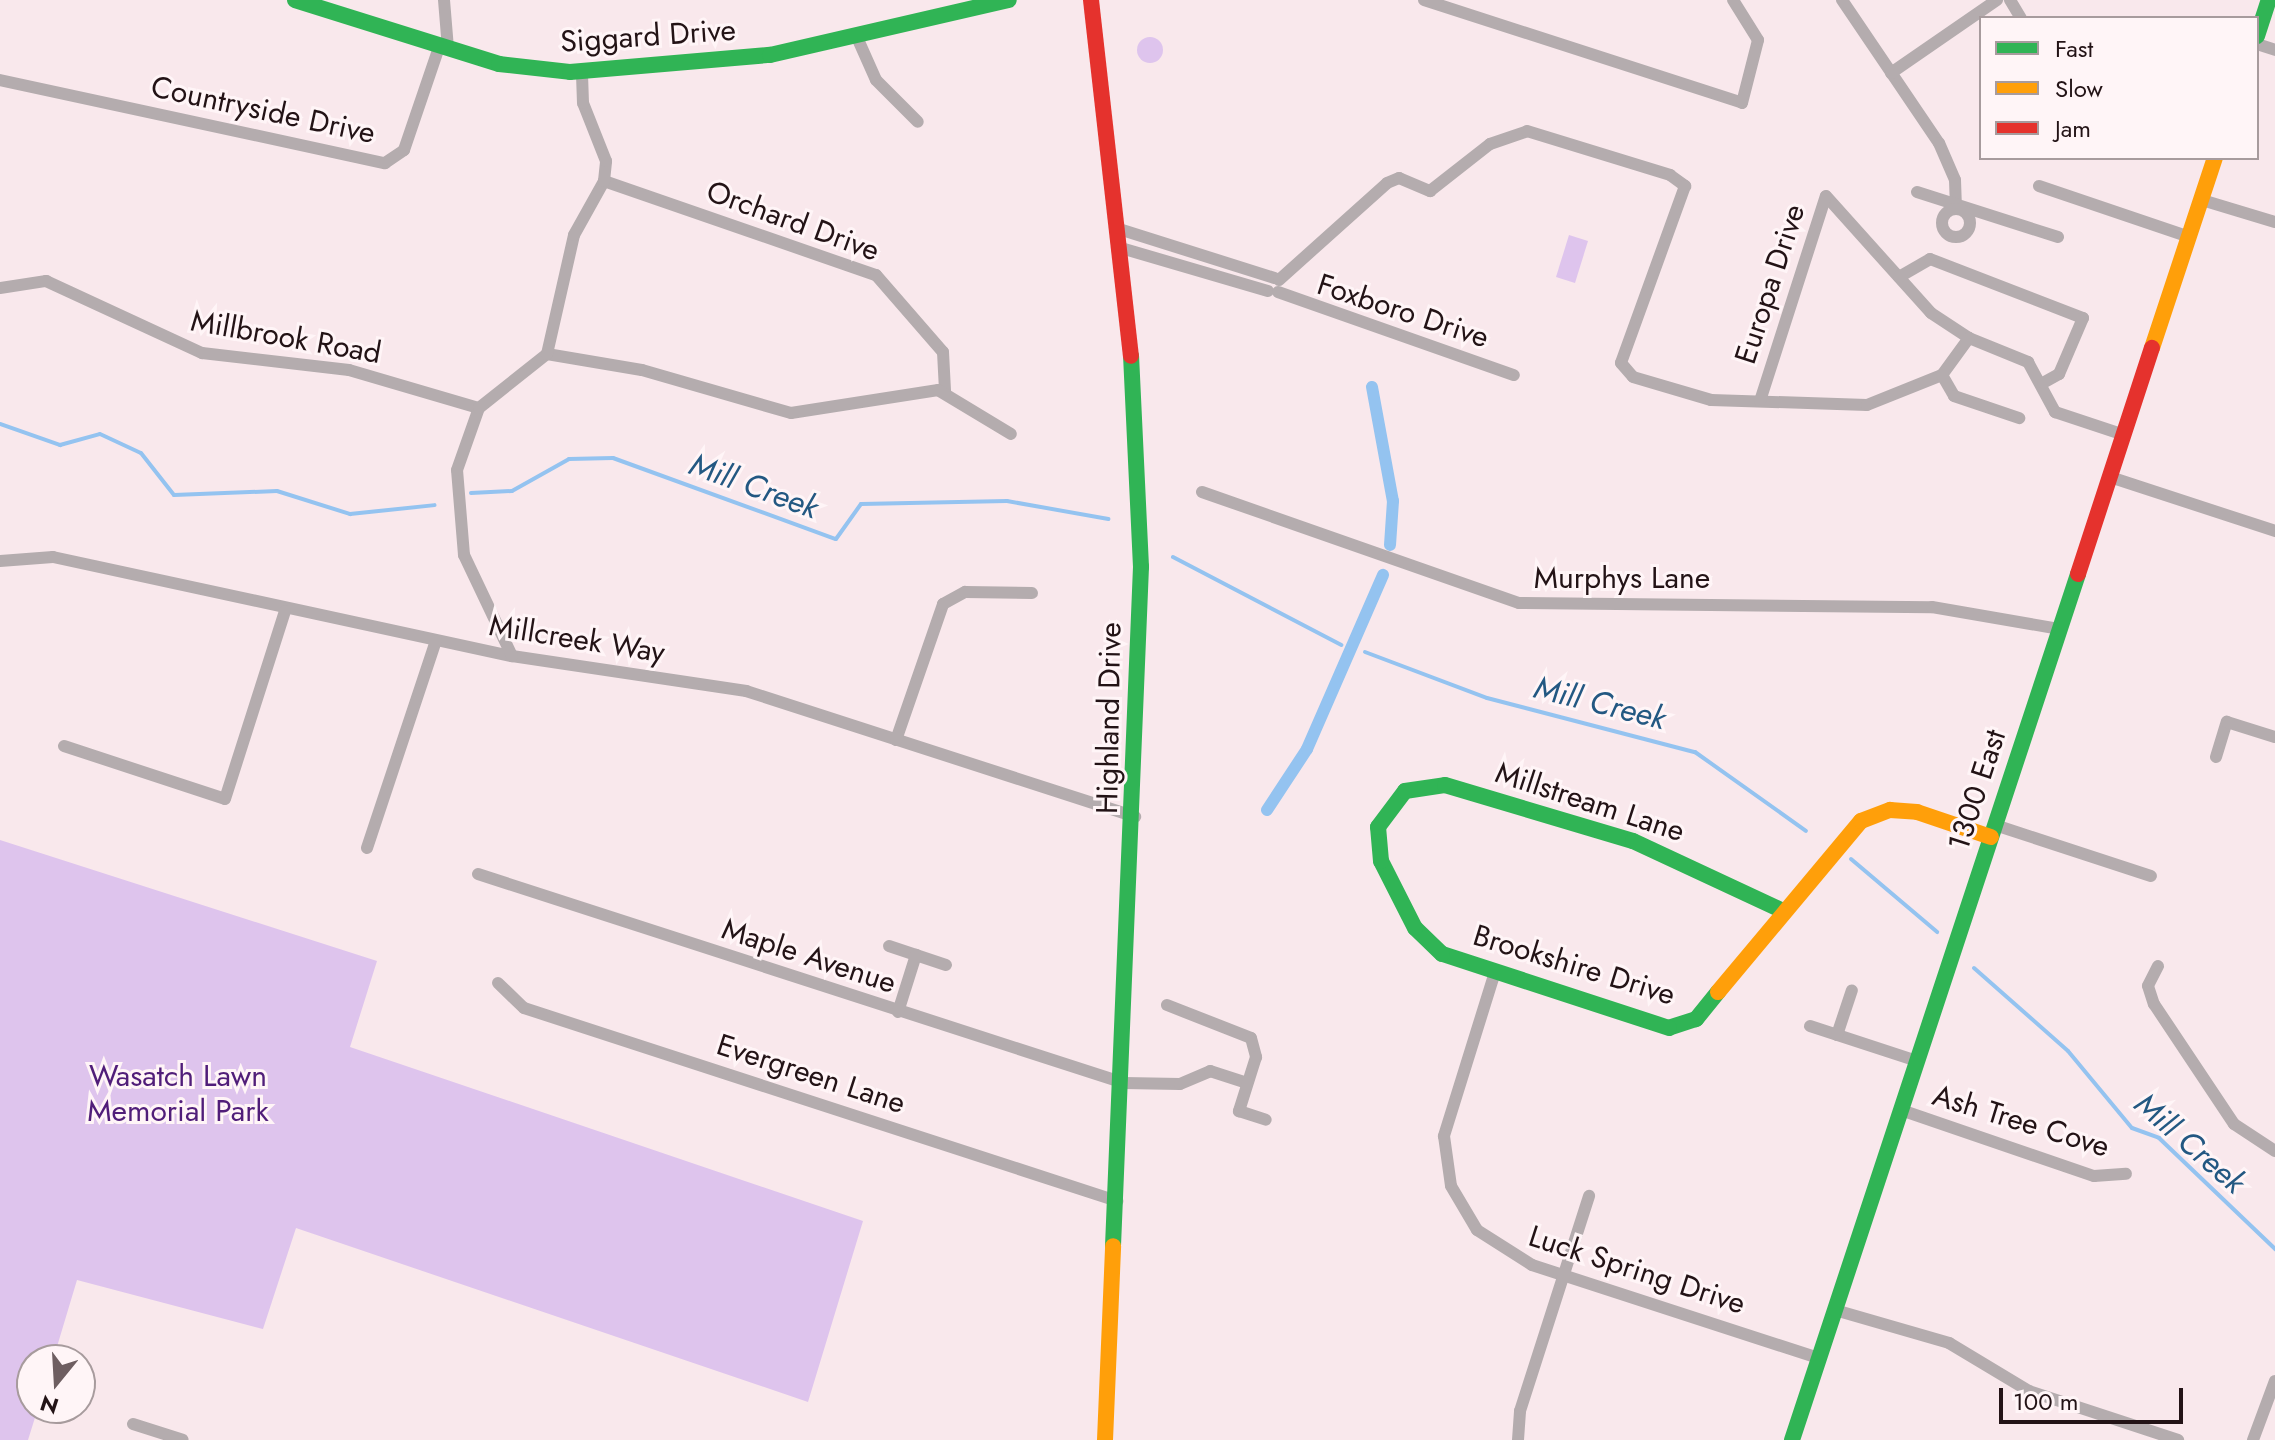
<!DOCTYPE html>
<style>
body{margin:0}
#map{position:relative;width:2275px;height:1440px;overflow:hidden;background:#f9e8ec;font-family:Jost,sans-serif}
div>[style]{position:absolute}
.green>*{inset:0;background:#dec4ed}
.round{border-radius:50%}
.stream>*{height:4px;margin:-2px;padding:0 2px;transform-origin:2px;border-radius:2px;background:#94c3f0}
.canal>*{height:12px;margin:-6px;padding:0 6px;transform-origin:6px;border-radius:6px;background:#94c3f0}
.street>*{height:12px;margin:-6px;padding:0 6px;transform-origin:6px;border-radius:6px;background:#b4acae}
.street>.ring{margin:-6px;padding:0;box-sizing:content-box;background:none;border:12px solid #b4acae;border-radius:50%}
.fast>*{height:16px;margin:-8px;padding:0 8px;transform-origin:8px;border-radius:8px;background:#30b455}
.slow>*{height:16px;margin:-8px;padding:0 8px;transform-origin:8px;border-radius:8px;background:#ff9f0a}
.jam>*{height:16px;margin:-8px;padding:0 8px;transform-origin:8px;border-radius:8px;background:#e5322d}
span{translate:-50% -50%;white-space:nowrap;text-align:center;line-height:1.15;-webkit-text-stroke:6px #fff5f7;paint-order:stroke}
.street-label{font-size:30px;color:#231316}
.park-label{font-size:30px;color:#501d79}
.water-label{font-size:32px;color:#235882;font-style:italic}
.legend{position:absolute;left:1979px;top:16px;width:280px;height:144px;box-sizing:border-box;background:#fff5f7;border:2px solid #a79b9d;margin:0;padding:10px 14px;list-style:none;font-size:24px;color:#231316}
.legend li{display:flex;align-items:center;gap:16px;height:40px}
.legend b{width:40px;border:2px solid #a79b9d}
.north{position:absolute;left:16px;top:1344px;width:80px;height:80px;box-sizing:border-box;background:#fff5f7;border:2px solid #a79b9d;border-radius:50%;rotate:198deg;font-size:22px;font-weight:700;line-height:32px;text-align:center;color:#231316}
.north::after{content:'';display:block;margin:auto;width:28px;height:36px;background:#6e5e61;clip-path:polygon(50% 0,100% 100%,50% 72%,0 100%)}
.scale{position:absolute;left:1999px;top:1388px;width:184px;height:36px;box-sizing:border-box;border:4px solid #231316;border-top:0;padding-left:10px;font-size:24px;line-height:28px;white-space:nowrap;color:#231316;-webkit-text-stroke:6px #fff5f7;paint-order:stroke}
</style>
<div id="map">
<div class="green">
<div class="round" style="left:1137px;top:37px;width:26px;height:26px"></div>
<div style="clip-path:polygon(1569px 235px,1588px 241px,1575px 283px,1556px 277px)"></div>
<div style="clip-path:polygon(0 840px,377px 961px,350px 1047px,863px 1221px,808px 1402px,296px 1228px,263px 1329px,77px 1280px,53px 1360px,32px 1360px,32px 1408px,38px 1408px,28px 1440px,0 1440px)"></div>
</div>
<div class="stream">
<div style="left:0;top:424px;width:64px;rotate:19.3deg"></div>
<div style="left:60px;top:445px;width:41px;rotate:-15.4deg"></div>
<div style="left:100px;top:434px;width:45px;rotate:24.9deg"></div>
<div style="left:141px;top:453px;width:53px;rotate:51.8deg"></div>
<div style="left:174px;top:495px;width:103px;rotate:-2.2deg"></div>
<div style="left:277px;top:491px;width:77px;rotate:17.5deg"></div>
<div style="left:350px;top:514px;width:85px;rotate:-6deg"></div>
<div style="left:471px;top:493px;width:41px;rotate:-2.8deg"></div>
<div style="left:512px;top:491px;width:65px;rotate:-29.3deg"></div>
<div style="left:569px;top:459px;width:44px;rotate:-1.3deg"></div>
<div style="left:613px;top:458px;width:237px;rotate:20deg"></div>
<div style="left:836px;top:539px;width:43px;rotate:-54.5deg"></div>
<div style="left:861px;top:504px;width:146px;rotate:-1.2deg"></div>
<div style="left:1007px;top:501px;width:103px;rotate:10.1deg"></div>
<div style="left:1173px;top:557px;width:190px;rotate:27.6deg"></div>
<div style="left:1365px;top:652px;width:130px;rotate:20.7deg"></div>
<div style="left:1487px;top:698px;width:215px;rotate:14.6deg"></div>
<div style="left:1695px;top:752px;width:136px;rotate:35.4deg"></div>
<div style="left:1851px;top:859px;width:113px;rotate:40.3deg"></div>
<div style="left:1974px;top:968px;width:125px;rotate:41.4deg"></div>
<div style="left:2068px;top:1051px;width:100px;rotate:50.3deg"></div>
<div style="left:2132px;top:1128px;width:29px;rotate:20deg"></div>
<div style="left:2159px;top:1138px;width:161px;rotate:43.7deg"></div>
</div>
<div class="canal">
<div style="left:1372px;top:387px;width:116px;rotate:79.6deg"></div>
<div style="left:1393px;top:501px;width:44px;rotate:93.9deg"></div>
<div style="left:1267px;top:810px;width:73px;rotate:-56.7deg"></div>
<div style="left:1307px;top:749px;width:190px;rotate:-66.4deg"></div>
</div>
<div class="street">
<div style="left:444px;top:0;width:49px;rotate:85.3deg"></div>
<div style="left:1424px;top:0;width:334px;rotate:17.9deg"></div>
<div style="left:1742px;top:103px;width:65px;rotate:-75.7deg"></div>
<div style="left:1758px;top:40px;width:47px;rotate:-122deg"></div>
<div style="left:1842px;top:0;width:173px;rotate:55.9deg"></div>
<div style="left:1939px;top:143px;width:40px;rotate:66.6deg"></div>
<div style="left:1955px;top:180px;width:27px;rotate:88deg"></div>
<div style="left:2010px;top:0;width:21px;rotate:59deg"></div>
<div style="left:856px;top:35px;width:49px;rotate:66deg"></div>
<div style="left:876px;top:80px;width:59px;rotate:45deg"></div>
<div style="left:2257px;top:44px;width:19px;rotate:18deg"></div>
<div style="left:1891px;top:73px;width:129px;rotate:-34.6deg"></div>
<div style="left:0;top:80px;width:394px;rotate:12.2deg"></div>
<div style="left:385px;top:163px;width:23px;rotate:-34deg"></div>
<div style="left:404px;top:150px;width:109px;rotate:-71.2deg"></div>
<div style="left:604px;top:181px;width:288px;rotate:19.1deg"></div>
<div style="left:876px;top:275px;width:102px;rotate:49deg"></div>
<div style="left:943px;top:352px;width:39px;rotate:87deg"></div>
<div style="left:2039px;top:186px;width:159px;rotate:18.7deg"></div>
<div style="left:1917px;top:192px;width:148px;rotate:17.7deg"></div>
<div style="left:1826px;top:196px;width:157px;rotate:48.1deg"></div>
<div style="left:1931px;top:313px;width:45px;rotate:33.3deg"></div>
<div style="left:1969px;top:338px;width:64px;rotate:22.1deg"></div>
<div style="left:2028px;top:362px;width:57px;rotate:61.6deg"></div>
<div style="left:2055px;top:412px;width:73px;rotate:18.4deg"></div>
<div style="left:2202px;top:200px;width:76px;rotate:16.8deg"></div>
<div class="ring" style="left:1942px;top:209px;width:16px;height:16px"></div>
<div style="left:1119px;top:229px;width:163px;rotate:17.5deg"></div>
<div style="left:1121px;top:248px;width:153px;rotate:16.3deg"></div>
<div style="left:1899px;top:277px;width:36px;rotate:-30deg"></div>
<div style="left:1930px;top:259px;width:164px;rotate:21.1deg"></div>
<div style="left:2083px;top:318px;width:61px;rotate:113.2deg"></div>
<div style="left:2059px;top:374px;width:18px;rotate:151deg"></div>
<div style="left:1279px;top:280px;width:145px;rotate:-41.9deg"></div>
<div style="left:1387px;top:183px;width:13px;rotate:-23deg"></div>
<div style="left:1399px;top:178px;width:34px;rotate:23deg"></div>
<div style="left:1430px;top:191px;width:76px;rotate:-38.1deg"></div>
<div style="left:1490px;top:144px;width:39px;rotate:-19deg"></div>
<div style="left:1527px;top:131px;width:150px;rotate:17.1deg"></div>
<div style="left:1670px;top:175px;width:19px;rotate:36deg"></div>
<div style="left:1685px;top:186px;width:188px;rotate:109.9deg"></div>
<div style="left:1621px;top:363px;width:18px;rotate:49deg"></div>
<div style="left:1633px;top:377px;width:81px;rotate:16.4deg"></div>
<div style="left:1711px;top:400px;width:156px;rotate:1.8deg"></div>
<div style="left:1867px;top:405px;width:81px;rotate:-21.8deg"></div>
<div style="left:1942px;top:375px;width:46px;rotate:-53.9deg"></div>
<div style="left:0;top:288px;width:47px;rotate:-8.7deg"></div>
<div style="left:46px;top:281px;width:172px;rotate:24.8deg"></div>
<div style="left:202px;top:353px;width:148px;rotate:6.6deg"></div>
<div style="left:349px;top:370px;width:135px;rotate:16.3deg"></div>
<div style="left:1278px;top:292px;width:250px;rotate:19.4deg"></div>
<div style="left:547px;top:354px;width:96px;rotate:9.6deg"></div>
<div style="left:642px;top:370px;width:155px;rotate:16.1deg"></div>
<div style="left:791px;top:413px;width:149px;rotate:-8.9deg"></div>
<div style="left:938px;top:390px;width:85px;rotate:31.1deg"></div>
<div style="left:1942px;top:375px;width:24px;rotate:60deg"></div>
<div style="left:1954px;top:396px;width:69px;rotate:18.7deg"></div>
<div style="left:1760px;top:401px;width:215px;rotate:-72.2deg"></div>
<div style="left:2110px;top:477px;width:174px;rotate:18.1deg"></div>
<div style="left:1202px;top:492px;width:336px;rotate:19.3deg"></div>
<div style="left:1519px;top:603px;width:413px;rotate:0.6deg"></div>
<div style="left:1932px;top:607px;width:130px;rotate:9.8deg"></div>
<div style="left:0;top:561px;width:53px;rotate:-4.3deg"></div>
<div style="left:53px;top:557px;width:470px;rotate:12.2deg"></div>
<div style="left:512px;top:656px;width:237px;rotate:8.5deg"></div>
<div style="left:746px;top:691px;width:409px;rotate:17.9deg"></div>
<div style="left:512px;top:656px;width:112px;rotate:-115.4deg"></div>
<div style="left:464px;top:555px;width:85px;rotate:-94.7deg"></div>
<div style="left:457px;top:470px;width:66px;rotate:-70.5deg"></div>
<div style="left:479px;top:408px;width:87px;rotate:-38.5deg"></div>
<div style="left:547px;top:354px;width:122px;rotate:-77.2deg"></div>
<div style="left:574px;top:235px;width:62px;rotate:-60.9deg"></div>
<div style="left:604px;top:181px;width:20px;rotate:-84deg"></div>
<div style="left:606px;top:161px;width:62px;rotate:-111.6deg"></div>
<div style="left:583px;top:103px;width:32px;rotate:-92deg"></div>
<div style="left:896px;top:740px;width:144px;rotate:-70.9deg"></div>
<div style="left:943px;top:604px;width:25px;rotate:-29deg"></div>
<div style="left:965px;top:592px;width:67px;rotate:0.9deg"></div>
<div style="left:64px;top:746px;width:169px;rotate:18.2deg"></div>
<div style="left:225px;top:799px;width:197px;rotate:-72.3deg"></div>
<div style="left:2216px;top:757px;width:37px;rotate:-73deg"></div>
<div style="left:2227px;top:722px;width:50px;rotate:17.4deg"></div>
<div style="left:1995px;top:825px;width:164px;rotate:18.1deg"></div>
<div style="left:367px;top:848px;width:218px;rotate:-71.6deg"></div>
<div style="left:478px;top:874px;width:679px;rotate:17.93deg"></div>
<div style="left:1124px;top:1083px;width:56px;rotate:1deg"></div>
<div style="left:1180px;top:1084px;width:33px;rotate:-23deg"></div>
<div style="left:1210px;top:1071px;width:39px;rotate:18deg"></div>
<div style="left:889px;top:946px;width:60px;rotate:18.4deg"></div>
<div style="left:2158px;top:966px;width:22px;rotate:117deg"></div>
<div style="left:2148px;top:986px;width:19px;rotate:72deg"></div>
<div style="left:2154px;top:1004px;width:144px;rotate:56.3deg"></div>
<div style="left:2234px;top:1124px;width:49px;rotate:33.4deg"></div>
<div style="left:1495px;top:972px;width:172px;rotate:107.3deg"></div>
<div style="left:1444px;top:1136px;width:50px;rotate:82deg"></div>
<div style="left:1451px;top:1186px;width:51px;rotate:59.4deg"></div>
<div style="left:1477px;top:1230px;width:65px;rotate:32.5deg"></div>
<div style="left:1532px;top:1265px;width:302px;rotate:18deg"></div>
<div style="left:498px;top:983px;width:36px;rotate:44deg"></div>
<div style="left:524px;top:1008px;width:624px;rotate:18.03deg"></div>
<div style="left:1167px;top:1005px;width:90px;rotate:21.4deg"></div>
<div style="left:1251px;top:1038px;width:20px;rotate:75deg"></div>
<div style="left:1256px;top:1057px;width:57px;rotate:107.5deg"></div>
<div style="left:1239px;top:1111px;width:28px;rotate:18deg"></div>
<div style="left:898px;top:1012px;width:60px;rotate:-72.5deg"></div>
<div style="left:1810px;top:1026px;width:113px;rotate:18.1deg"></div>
<div style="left:1837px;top:1035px;width:47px;rotate:-71.6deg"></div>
<div style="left:1901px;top:1110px;width:204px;rotate:18.9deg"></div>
<div style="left:2094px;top:1176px;width:32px;rotate:-4deg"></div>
<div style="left:1835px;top:1310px;width:119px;rotate:16.1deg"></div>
<div style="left:1949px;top:1343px;width:93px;rotate:31deg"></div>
<div style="left:2029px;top:1391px;width:157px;rotate:18.2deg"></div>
<div style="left:133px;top:1424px;width:52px;rotate:17.7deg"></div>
<div style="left:1518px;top:1440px;width:29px;rotate:-86deg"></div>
<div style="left:1520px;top:1411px;width:226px;rotate:-72.2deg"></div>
<div style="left:2253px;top:1440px;width:63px;rotate:-69.6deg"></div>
</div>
<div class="fast">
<div style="left:295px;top:0;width:214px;rotate:17.4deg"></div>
<div style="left:499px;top:64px;width:71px;rotate:6.4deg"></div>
<div style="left:570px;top:72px;width:201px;rotate:-4.9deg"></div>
<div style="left:770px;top:55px;width:245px;rotate:-13deg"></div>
<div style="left:2257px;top:36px;width:38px;rotate:-72deg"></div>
<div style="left:1718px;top:992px;width:35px;rotate:129deg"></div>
<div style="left:1696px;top:1019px;width:28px;rotate:162deg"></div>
<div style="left:1669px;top:1028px;width:239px;rotate:-161.9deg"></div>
<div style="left:1442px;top:954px;width:37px;rotate:-136deg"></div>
<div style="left:1415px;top:928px;width:75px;rotate:-116.9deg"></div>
<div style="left:1381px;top:861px;width:34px;rotate:-95deg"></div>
<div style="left:1378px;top:827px;width:45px;rotate:-53.1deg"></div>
<div style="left:1405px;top:791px;width:40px;rotate:-8.5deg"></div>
<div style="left:1445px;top:785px;width:196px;rotate:16.6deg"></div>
<div style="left:1633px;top:841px;width:166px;rotate:25deg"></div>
<div style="left:1113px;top:1246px;width:680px;rotate:-87.64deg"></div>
<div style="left:1141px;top:567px;width:211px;rotate:-92.7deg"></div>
<div style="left:1792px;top:1440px;width:912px;rotate:-71.72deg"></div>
</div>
<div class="slow">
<div style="left:2152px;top:348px;width:200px;rotate:-71.7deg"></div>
<div style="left:1718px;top:992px;width:223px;rotate:-50.1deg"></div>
<div style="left:1861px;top:821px;width:31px;rotate:-21deg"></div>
<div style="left:1890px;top:810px;width:27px;rotate:4deg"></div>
<div style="left:1917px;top:812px;width:78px;rotate:18.7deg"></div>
<div style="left:1105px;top:1440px;width:194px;rotate:-87.6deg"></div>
</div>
<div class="jam">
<div style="left:1091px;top:0;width:358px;rotate:83.6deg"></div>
<div style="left:2078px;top:574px;width:238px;rotate:-71.9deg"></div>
</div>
<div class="street-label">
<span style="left:648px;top:36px;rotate:-4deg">Siggard Drive</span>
<span style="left:263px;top:110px;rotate:12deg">Countryside Drive</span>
<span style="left:793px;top:221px;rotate:20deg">Orchard Drive</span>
<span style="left:1770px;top:284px;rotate:-72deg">Europa Drive</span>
<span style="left:1403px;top:311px;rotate:18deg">Foxboro Drive</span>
<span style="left:286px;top:337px;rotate:10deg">Millbrook Road</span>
<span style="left:1622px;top:578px">Murphys Lane</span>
<span style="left:577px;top:639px;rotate:9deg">Millcreek Way</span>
<span style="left:1109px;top:718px;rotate:-89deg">Highland Drive</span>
<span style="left:1977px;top:790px;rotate:-72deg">1300 East</span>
<span style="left:1590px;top:802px;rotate:18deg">Millstream Lane</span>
<span style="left:809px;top:956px;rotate:18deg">Maple Avenue</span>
<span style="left:1574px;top:965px;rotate:17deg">Brookshire Drive</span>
<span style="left:811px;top:1074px;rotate:18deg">Evergreen Lane</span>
<span style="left:2021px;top:1121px;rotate:17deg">Ash Tree Cove</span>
<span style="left:1637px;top:1270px;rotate:18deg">Luck Spring Drive</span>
</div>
<div class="park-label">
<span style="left:178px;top:1093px">Wasatch Lawn<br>Memorial Park</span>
</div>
<div class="water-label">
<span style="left:754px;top:486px;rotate:20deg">Mill Creek</span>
<span style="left:1600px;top:703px;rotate:14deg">Mill Creek</span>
<span style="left:2190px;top:1143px;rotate:41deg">Mill Creek</span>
</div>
<ul class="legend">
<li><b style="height:10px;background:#30b455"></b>Fast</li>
<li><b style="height:10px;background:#ff9f0a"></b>Slow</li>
<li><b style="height:10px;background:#e5322d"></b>Jam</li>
</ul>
<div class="north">N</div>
<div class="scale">100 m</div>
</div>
